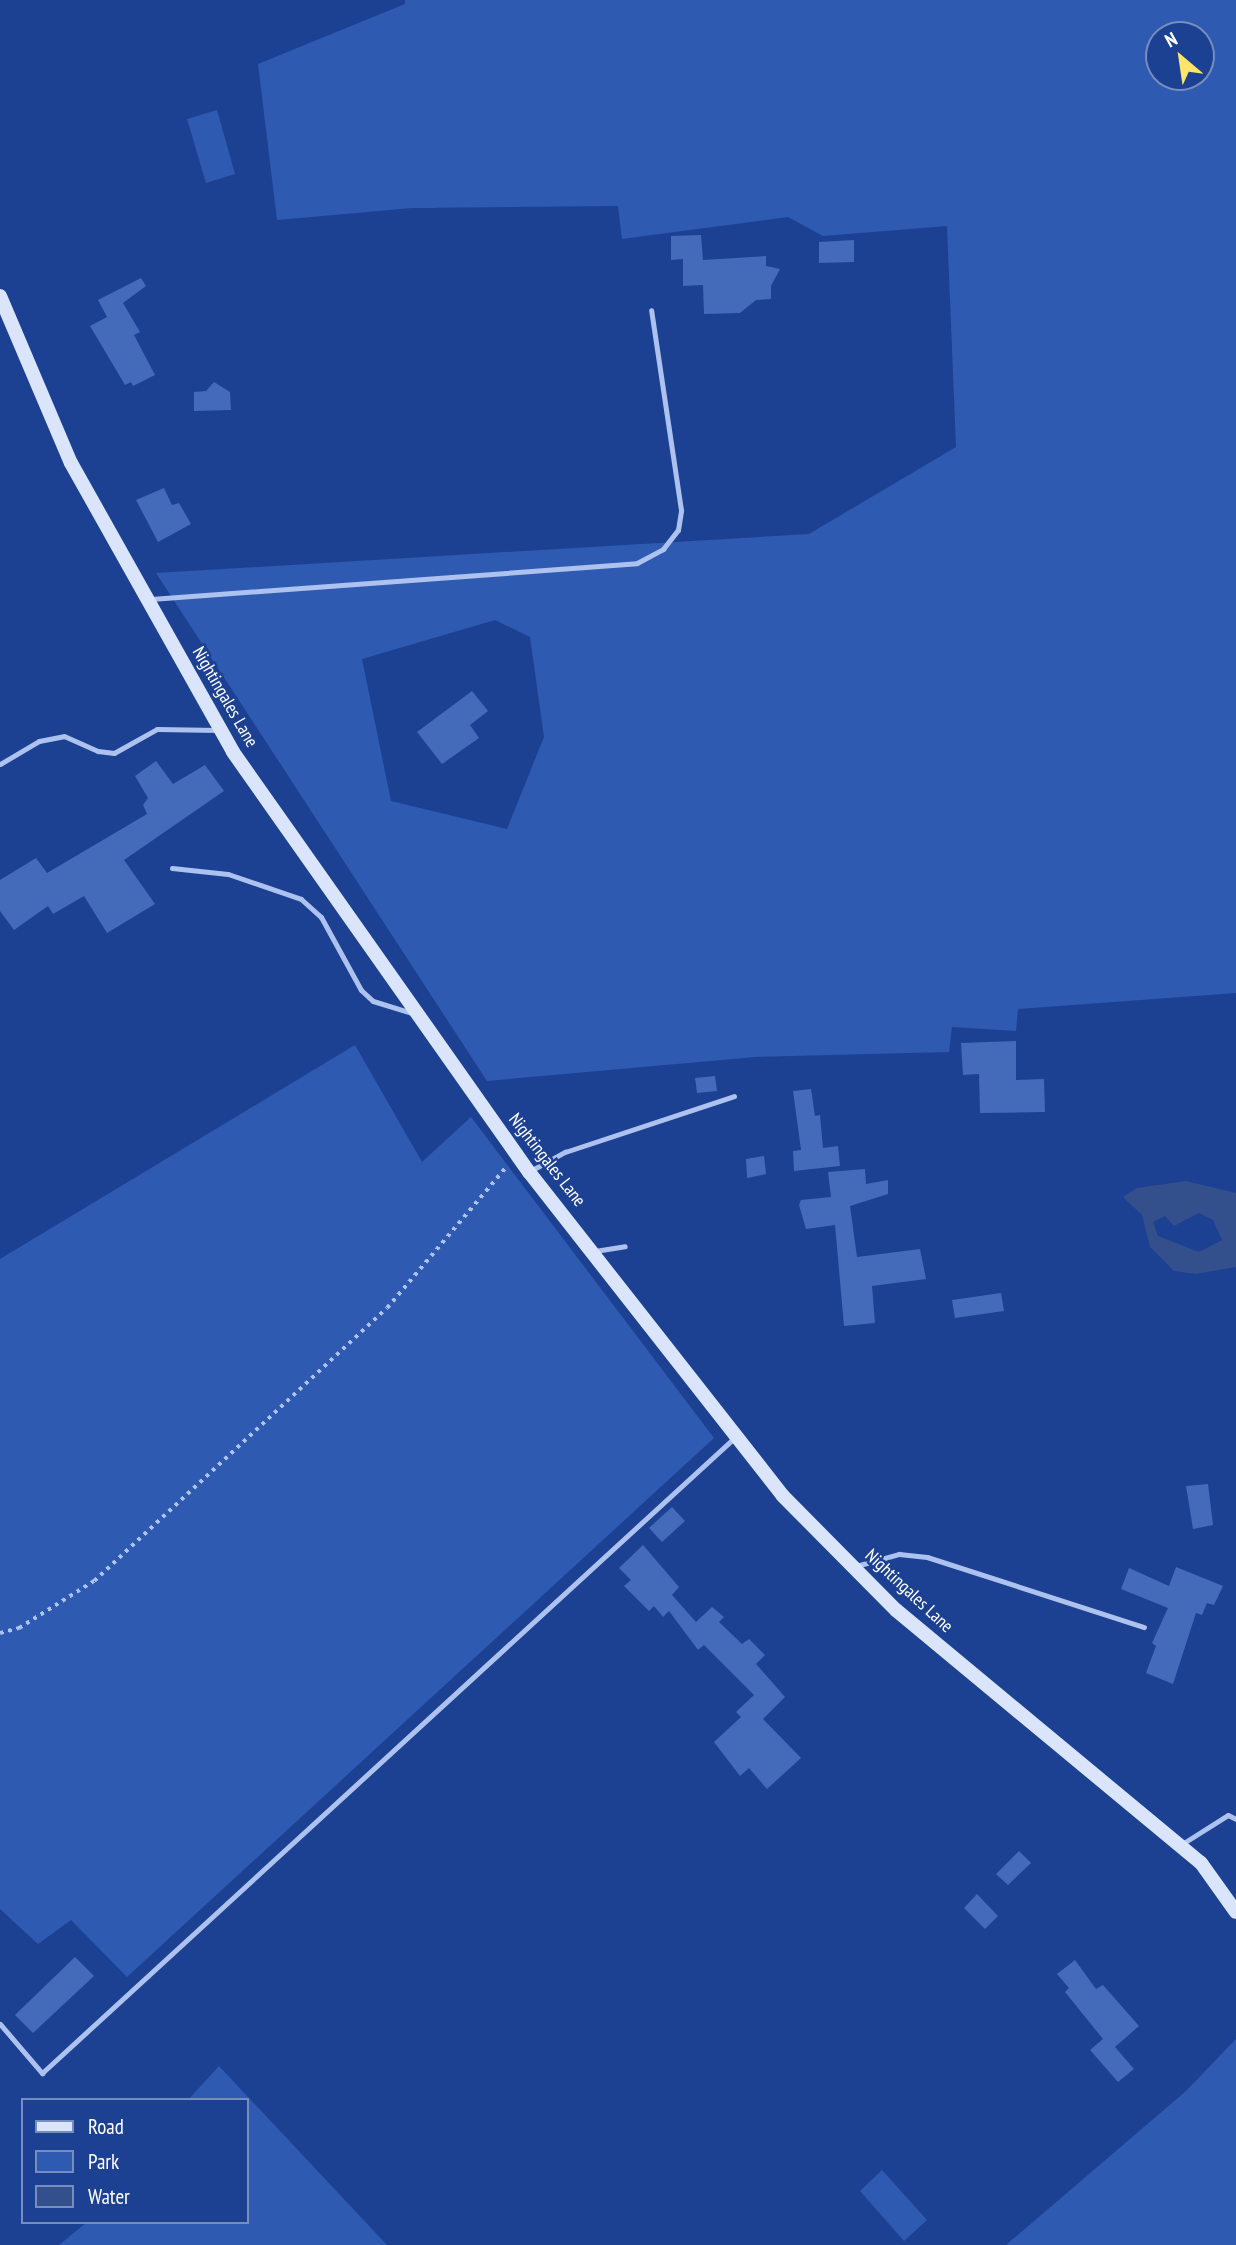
<!DOCTYPE html>
<style>
body{margin:0}
#map{position:relative;width:1236px;height:2245px;overflow:hidden;background:#1c4193;font-family:"PT Sans Narrow",sans-serif}
div>[style]{position:absolute}
.green>*{inset:0;background:#2f5ab1}
.water>*{inset:0;background:#334f8c}
.building>*{inset:0;background:#446aba}
.path>*{height:3.5px;margin-top:-1.75px;transform-origin:0;background:repeating-linear-gradient(90deg,#adc2ef 0 3.5px,transparent 0 8.5px)}
.lane>*{height:5px;margin:-2.5px;padding:0 2.5px;transform-origin:2.5px;border-radius:2.5px;background:#adc2ef}
.secondary>*{height:14px;margin:-7px;padding:0 7px;transform-origin:7px;border-radius:7px;background:#dae4fb}
span{translate:-50% -50%;white-space:nowrap;text-align:center;line-height:1.15;-webkit-text-stroke:5px #1c4193;paint-order:stroke}
.street-label{font-size:18px;color:#fff}
.legend{position:absolute;left:21px;top:2098px;width:228px;height:126px;box-sizing:border-box;background:#1c4193;border:2px solid #778dbe;margin:0;padding:9px 12px;list-style:none;font-size:21px;color:#fff}
.legend li{display:flex;align-items:center;gap:14px;height:35px}
.legend b{width:35px;border:2px solid #778dbe}
.north{position:absolute;left:1145px;top:21px;width:70px;height:70px;box-sizing:border-box;background:#1c4193;border:2px solid #778dbe;border-radius:50%;rotate:331deg;font-size:19px;font-weight:700;line-height:28px;text-align:center;color:#fff}
.north::after{content:'';display:block;margin:auto;width:24px;height:32px;background:#ffe66b;clip-path:polygon(50% 0,100% 100%,50% 72%,0 100%)}
</style>
<div id="map">
<div class="green">
<div style="clip-path:polygon(evenodd,405px 0,1236px 0,1236px 993px,1018px 1009px,1016px 1031px,952px 1027px,949px 1052px,755px 1057px,487px 1081px,156px 573px,809px 534px,956px 447px,947px 226px,823px 236px,788px 217px,622px 239px,618px 206px,412px 208px,277px 220px,258px 64px,405px 4px,405px 0,1159px 35px,1201px 35px,1201px 77px,1159px 77px,1159px 35px,405px 0,495px 620px,530px 637px,544px 737px,507px 829px,391px 801px,362px 659px,495px 620px)"></div>
<div style="clip-path:polygon(217px 110px,235px 174px,206px 183px,187px 119px)"></div>
<div style="clip-path:polygon(355px 1045px,422px 1162px,471px 1117px,714px 1438px,127px 1977px,71px 1920px,38px 1944px,0 1909px,0 1259px)"></div>
<div style="clip-path:polygon(1236px 2039px,1236px 2245px,1006px 2245px,1186px 2091px)"></div>
<div style="clip-path:polygon(219px 2066px,387px 2245px,59px 2245px,87px 2222px,247px 2222px,247px 2100px,188px 2100px)"></div>
<div style="clip-path:polygon(882px 2170px,927px 2220px,904px 2241px,860px 2191px)"></div>
</div>
<div class="water">
<div style="clip-path:polygon(evenodd,1186px 1181px,1236px 1193px,1236px 1267px,1196px 1274px,1174px 1271px,1150px 1247px,1142px 1215px,1123px 1197px,1137px 1188px,1186px 1181px,1199px 1213px,1213px 1220px,1222px 1240px,1199px 1252px,1158px 1236px,1153px 1222px,1165px 1216px,1174px 1226px,1199px 1213px)"></div>
</div>
<div class="building">
<div style="clip-path:polygon(701px 235px,703px 260px,766px 256px,766px 266px,780px 269px,771px 286px,771px 299px,756px 300px,740px 313px,704px 314px,703px 285px,683px 286px,683px 259px,671px 260px,671px 236px)"></div>
<div style="clip-path:polygon(854px 240px,854px 262px,819px 263px,819px 242px)"></div>
<div style="clip-path:polygon(141px 278px,146px 286px,123px 303px,140px 332px,134px 335px,155px 375px,133px 386px,131px 382px,125px 385px,90px 326px,107px 317px,98px 300px)"></div>
<div style="clip-path:polygon(214px 382px,230px 392px,231px 410px,194px 411px,194px 392px,206px 391px)"></div>
<div style="clip-path:polygon(164px 488px,172px 505px,179px 503px,191px 524px,158px 542px,136px 500px)"></div>
<div style="clip-path:polygon(472px 691px,488px 711px,470px 725px,479px 738px,442px 764px,417px 732px)"></div>
<div style="clip-path:polygon(156px 761px,173px 784px,205px 765px,224px 791px,124px 860px,155px 904px,107px 933px,84px 896px,53px 914px,48px 906px,14px 930px,0 911px,0 880px,36px 858px,47px 873px,147px 814px,143px 805px,148px 798px,135px 776px)"></div>
<div style="clip-path:polygon(1016px 1041px,1016px 1080px,1044px 1079px,1045px 1112px,980px 1113px,979px 1074px,963px 1075px,961px 1043px)"></div>
<div style="clip-path:polygon(715px 1076px,717px 1091px,697px 1093px,695px 1078px)"></div>
<div style="clip-path:polygon(811px 1089px,815px 1116px,820px 1115px,823px 1148px,838px 1146px,840px 1166px,794px 1171px,793px 1151px,801px 1150px,793px 1091px)"></div>
<div style="clip-path:polygon(764px 1156px,766px 1174px,747px 1178px,746px 1159px)"></div>
<div style="clip-path:polygon(865px 1169px,866px 1184px,888px 1180px,888px 1194px,850px 1206px,857px 1257px,920px 1249px,926px 1279px,872px 1286px,875px 1323px,844px 1326px,835px 1225px,806px 1229px,799px 1205px,801px 1200px,831px 1197px,828px 1172px)"></div>
<div style="clip-path:polygon(1001px 1293px,1004px 1311px,955px 1318px,952px 1300px)"></div>
<div style="clip-path:polygon(1208px 1484px,1213px 1525px,1193px 1529px,1186px 1486px)"></div>
<div style="clip-path:polygon(672px 1507px,685px 1521px,662px 1542px,649px 1528px)"></div>
<div style="clip-path:polygon(643px 1545px,679px 1587px,672px 1595px,696px 1622px,712px 1607px,724px 1617px,719px 1622px,742px 1644px,749px 1639px,765px 1655px,756px 1664px,785px 1697px,763px 1719px,801px 1758px,767px 1789px,749px 1768px,740px 1776px,714px 1742px,741px 1717px,736px 1712px,754px 1695px,704px 1645px,698px 1650px,669px 1611px,663px 1617px,654px 1606px,649px 1611px,624px 1586px,631px 1580px,619px 1568px)"></div>
<div style="clip-path:polygon(1176px 1567px,1223px 1586px,1214px 1605px,1207px 1603px,1202px 1615px,1196px 1613px,1173px 1684px,1146px 1673px,1156px 1646px,1152px 1643px,1168px 1608px,1121px 1589px,1129px 1568px,1169px 1586px)"></div>
<div style="clip-path:polygon(1019px 1851px,1031px 1863px,1008px 1885px,996px 1874px)"></div>
<div style="clip-path:polygon(977px 1894px,998px 1916px,985px 1929px,964px 1908px)"></div>
<div style="clip-path:polygon(75px 1957px,94px 1976px,33px 2033px,15px 2015px)"></div>
<div style="clip-path:polygon(1075px 1960px,1096px 1989px,1103px 1985px,1139px 2026px,1115px 2047px,1134px 2069px,1118px 2082px,1090px 2050px,1103px 2039px,1065px 1992px,1069px 1988px,1057px 1974px)"></div>
</div>
<div class="path">
<div style="left:0;top:1633px;width:20px;rotate:-15deg"></div>
<div style="left:19px;top:1628px;width:89px;rotate:-32.1deg"></div>
<div style="left:94px;top:1581px;width:400px;rotate:-43deg"></div>
<div style="left:387px;top:1308px;width:186px;rotate:-49.8deg"></div>
</div>
<div class="lane">
<div style="left:151px;top:599px;width:487px;rotate:-4.2deg"></div>
<div style="left:637px;top:563px;width:30px;rotate:-28deg"></div>
<div style="left:663px;top:549px;width:24px;rotate:-52deg"></div>
<div style="left:678px;top:530px;width:20px;rotate:-81deg"></div>
<div style="left:681px;top:510px;width:202px;rotate:-98.5deg"></div>
<div style="left:0;top:764px;width:45px;rotate:-30.5deg"></div>
<div style="left:39px;top:741px;width:25px;rotate:-11deg"></div>
<div style="left:64px;top:736px;width:37px;rotate:24deg"></div>
<div style="left:98px;top:751px;width:16px;rotate:7deg"></div>
<div style="left:114px;top:753px;width:49px;rotate:-29.2deg"></div>
<div style="left:157px;top:729px;width:61px;rotate:0.9deg"></div>
<div style="left:172px;top:868px;width:56px;rotate:6.1deg"></div>
<div style="left:228px;top:874px;width:77px;rotate:18.9deg"></div>
<div style="left:301px;top:899px;width:27px;rotate:42deg"></div>
<div style="left:321px;top:917px;width:83px;rotate:61.3deg"></div>
<div style="left:361px;top:990px;width:16px;rotate:43deg"></div>
<div style="left:373px;top:1001px;width:41px;rotate:17.1deg"></div>
<div style="left:532px;top:1170px;width:38px;rotate:-29deg"></div>
<div style="left:565px;top:1152px;width:178px;rotate:-18.3deg"></div>
<div style="left:595px;top:1251px;width:30px;rotate:-9deg"></div>
<div style="left:856px;top:1566px;width:45px;rotate:-15.6deg"></div>
<div style="left:899px;top:1554px;width:28px;rotate:6deg"></div>
<div style="left:927px;top:1557px;width:228px;rotate:17.9deg"></div>
<div style="left:1182px;top:1844px;width:54px;rotate:-32.2deg"></div>
<div style="left:1228px;top:1815px;width:9px;rotate:27deg"></div>
<div style="left:0;top:2024px;width:65px;rotate:49.4deg"></div>
<div style="left:42px;top:2073px;width:941px;rotate:-42.54deg"></div>
</div>
<div class="secondary">
<div style="left:0;top:296px;width:181px;rotate:67deg"></div>
<div style="left:71px;top:463px;width:331px;rotate:60.7deg"></div>
<div style="left:233px;top:752px;width:514px;rotate:54.83deg"></div>
<div style="left:529px;top:1172px;width:412px;rotate:51.9deg"></div>
<div style="left:783px;top:1496px;width:161px;rotate:45.3deg"></div>
<div style="left:896px;top:1610px;width:396px;rotate:39.7deg"></div>
<div style="left:1201px;top:1863px;width:60px;rotate:54.5deg"></div>
</div>
<div class="street-label">
<span style="left:225px;top:697px;rotate:60deg">Nightingales Lane</span>
<span style="left:547px;top:1160px;rotate:52deg">Nightingales Lane</span>
<span style="left:909px;top:1591px;rotate:43deg">Nightingales Lane</span>
</div>
<ul class="legend">
<li><b style="height:9px;background:#dae4fb"></b>Road</li>
<li><b style="height:19px;background:#2f5ab1"></b>Park</li>
<li><b style="height:19px;background:#334f8c"></b>Water</li>
</ul>
<div class="north">N</div>
</div>
